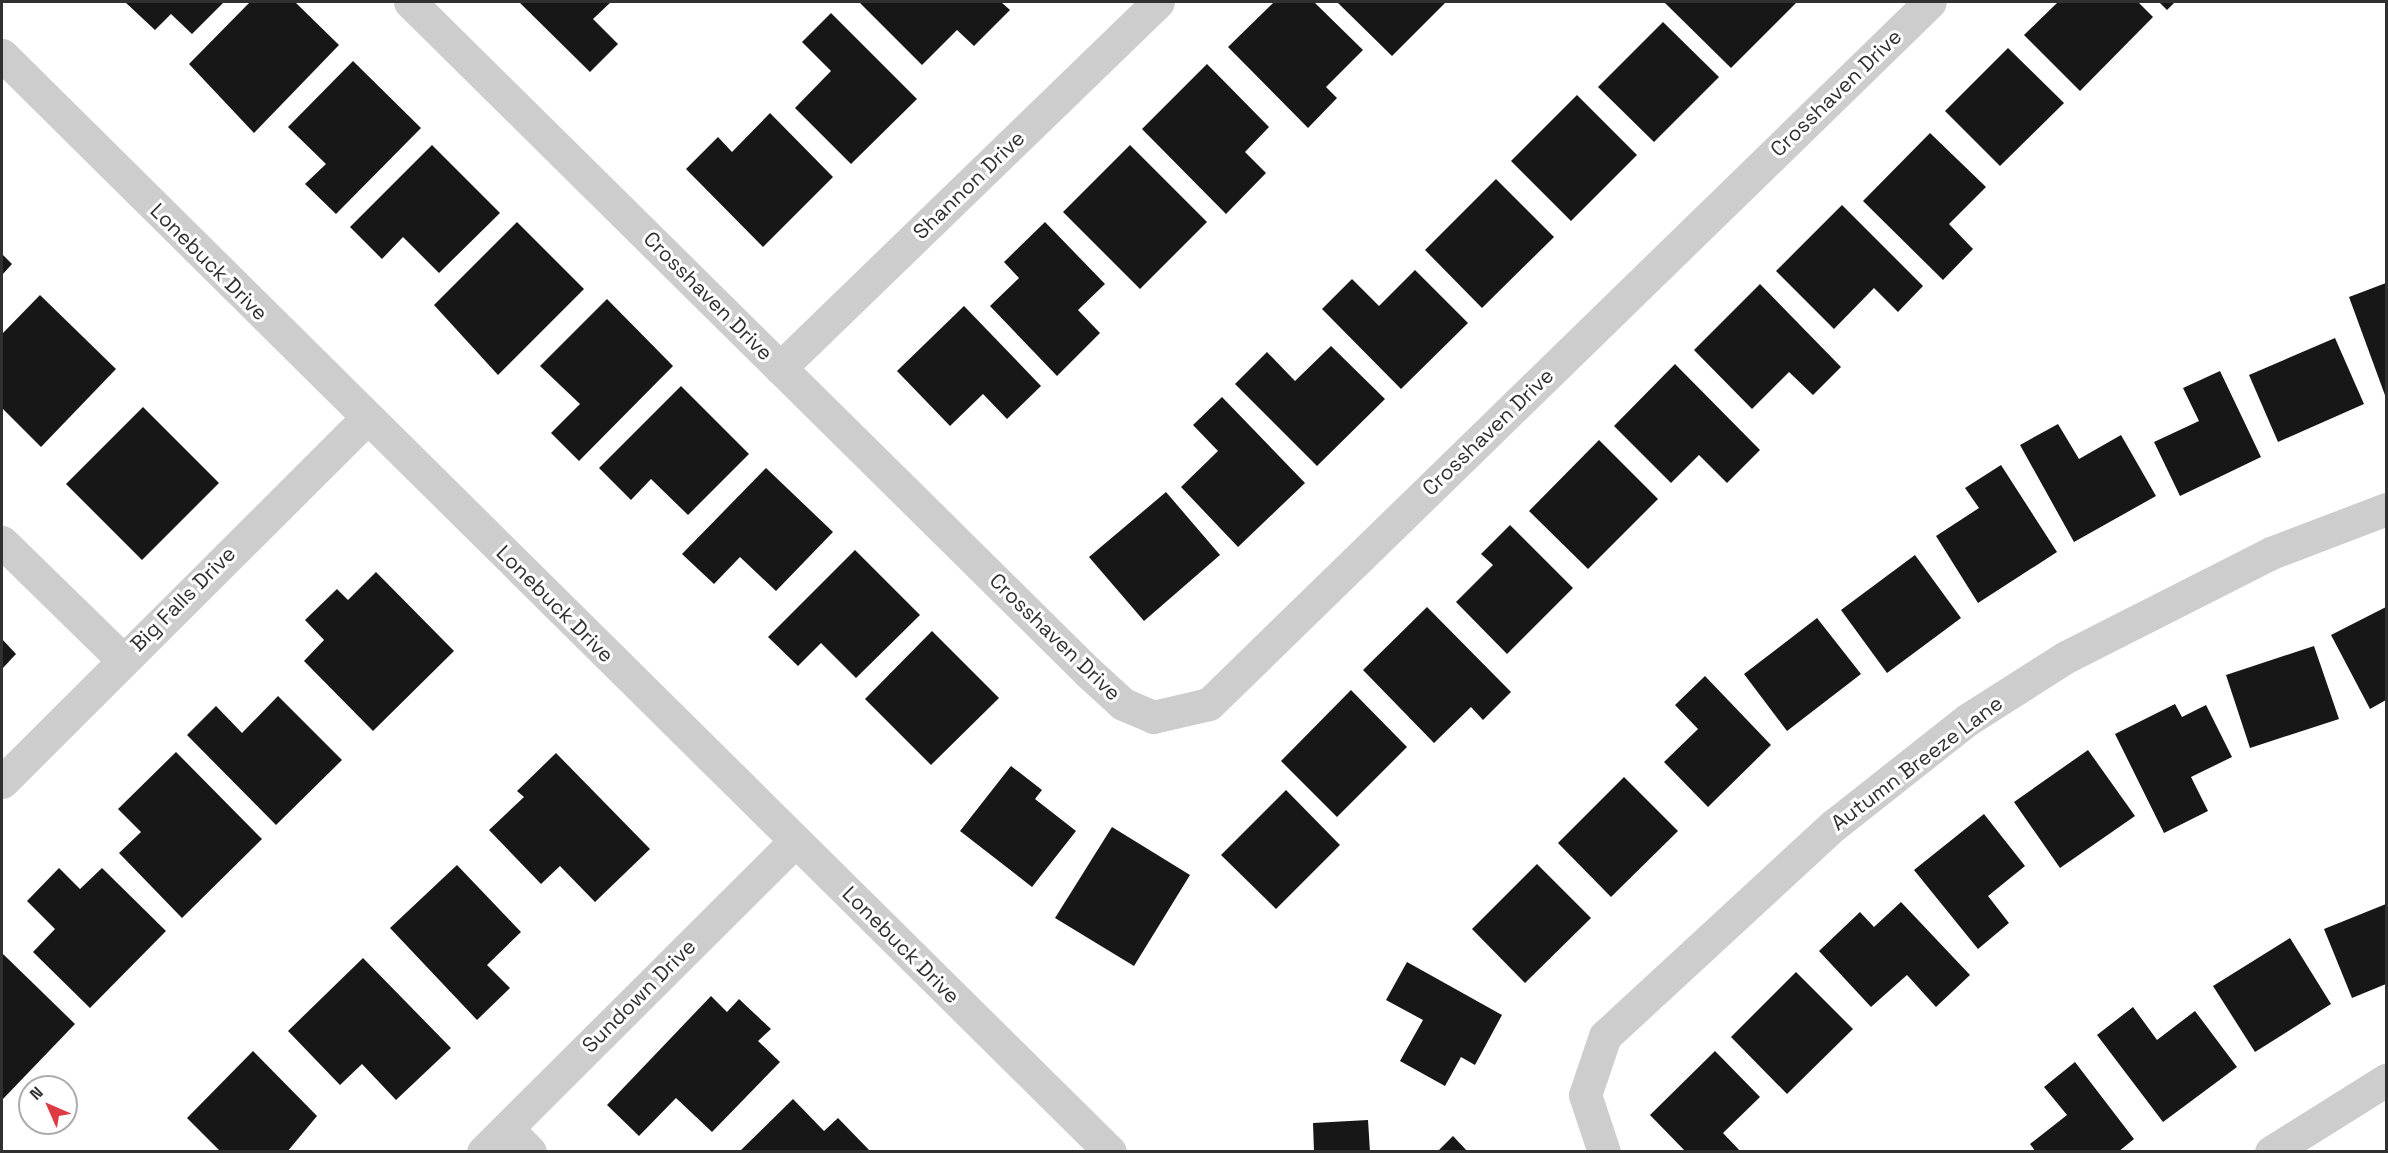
<!DOCTYPE html>
<style>
body{margin:0}
#map{position:relative;width:2388px;height:1153px;overflow:hidden;background:#fff;font-family:"Space Grotesk",sans-serif}
div>[style]{position:absolute}
.building>*{inset:0;background:#171717}
.minor>*{height:33px;margin:-16.5px;padding:0 16.5px;transform-origin:16.5px;border-radius:16.5px;background:#cdcdcd}
.tertiary>*{height:33px;margin:-16.5px;padding:0 16.5px;transform-origin:16.5px;border-radius:16.5px;background:#cdcdcd}
span{translate:-50% -50%;white-space:nowrap;text-align:center;line-height:1.15;-webkit-text-stroke:6px #fff;paint-order:stroke}
.street-label{font-size:21px;color:#303030}
.frame{position:absolute;inset:0;border:3px solid #303030;pointer-events:none}
.north{position:absolute;left:18px;top:1075px;width:60px;height:60px;box-sizing:border-box;background:#fff;border:2px solid #acacac;border-radius:50%;rotate:315deg;font-size:16px;font-weight:700;line-height:24px;text-align:center;color:#303030}
.north::after{content:'';display:block;margin:auto;width:21px;height:27px;background:#de3a44;clip-path:polygon(50% 0,100% 100%,50% 72%,0 100%)}
</style>
<div id="map">
<div class="building">
<div style="clip-path:polygon(125px 2px,224px 2px,192px 34px,171px 14px,155px 30px)"></div>
<div style="clip-path:polygon(250px 2px,295px 2px,339px 45px,254px 133px,189px 64px)"></div>
<div style="clip-path:polygon(519px 2px,611px 2px,593px 19px,618px 44px,590px 72px)"></div>
<div style="clip-path:polygon(859px 2px,1001px 2px,1010px 10px,974px 46px,957px 30px,922px 65px)"></div>
<div style="clip-path:polygon(1274px 2px,1314px 2px,1363px 50px,1326px 87px,1337px 98px,1308px 128px,1228px 47px)"></div>
<div style="clip-path:polygon(1337px 2px,1446px 2px,1392px 56px)"></div>
<div style="clip-path:polygon(1664px 2px,1797px 2px,1731px 68px)"></div>
<div style="clip-path:polygon(2058px 2px,2138px 2px,2153px 17px,2080px 91px,2024px 35px)"></div>
<div style="clip-path:polygon(2159px 2px,2175px 2px,2167px 10px)"></div>
<div style="clip-path:polygon(831px 13px,917px 99px,851px 164px,795px 108px,831px 71px,802px 42px)"></div>
<div style="clip-path:polygon(1663px 22px,1719px 77px,1654px 142px,1598px 87px)"></div>
<div style="clip-path:polygon(2008px 48px,2064px 103px,2000px 166px,1945px 111px)"></div>
<div style="clip-path:polygon(353px 61px,421px 128px,336px 214px,305px 184px,326px 164px,288px 127px)"></div>
<div style="clip-path:polygon(1207px 64px,1269px 127px,1245px 152px,1266px 173px,1226px 214px,1142px 129px)"></div>
<div style="clip-path:polygon(1577px 95px,1637px 155px,1571px 221px,1511px 161px)"></div>
<div style="clip-path:polygon(770px 113px,833px 177px,763px 247px,686px 169px,718px 137px,732px 152px)"></div>
<div style="clip-path:polygon(1930px 133px,1986px 187px,1949px 224px,1973px 249px,1943px 280px,1863px 201px)"></div>
<div style="clip-path:polygon(432px 145px,500px 213px,439px 273px,403px 237px,382px 259px,350px 227px)"></div>
<div style="clip-path:polygon(1130px 145px,1207px 222px,1140px 289px,1063px 212px)"></div>
<div style="clip-path:polygon(1496px 179px,1554px 237px,1482px 308px,1425px 250px)"></div>
<div style="clip-path:polygon(1842px 205px,1923px 286px,1898px 312px,1874px 288px,1834px 329px,1776px 271px)"></div>
<div style="clip-path:polygon(517px 222px,584px 289px,498px 375px,434px 305px)"></div>
<div style="clip-path:polygon(1045px 222px,1105px 284px,1078px 310px,1100px 333px,1057px 376px,990px 306px,1019px 278px,1004px 262px)"></div>
<div style="clip-path:polygon(2px 254px,12px 264px,2px 275px)"></div>
<div style="clip-path:polygon(1415px 270px,1468px 323px,1401px 389px,1322px 309px,1352px 279px,1379px 306px)"></div>
<div style="clip-path:polygon(2386px 283px,2386px 398px,2349px 297px)"></div>
<div style="clip-path:polygon(1760px 284px,1841px 367px,1813px 395px,1789px 372px,1752px 409px,1694px 350px)"></div>
<div style="clip-path:polygon(40px 295px,116px 369px,41px 447px,2px 408px,2px 334px)"></div>
<div style="clip-path:polygon(607px 299px,673px 366px,579px 461px,551px 433px,580px 404px,540px 366px)"></div>
<div style="clip-path:polygon(964px 306px,1041px 386px,1007px 419px,983px 394px,950px 426px,897px 371px)"></div>
<div style="clip-path:polygon(2335px 338px,2364px 404px,2278px 442px,2249px 375px)"></div>
<div style="clip-path:polygon(1331px 346px,1385px 399px,1317px 466px,1235px 384px,1267px 352px,1295px 381px)"></div>
<div style="clip-path:polygon(1675px 364px,1760px 450px,1727px 483px,1699px 455px,1671px 483px,1614px 426px)"></div>
<div style="clip-path:polygon(2220px 371px,2261px 457px,2180px 496px,2154px 442px,2199px 421px,2183px 388px)"></div>
<div style="clip-path:polygon(681px 386px,749px 454px,688px 515px,651px 479px,631px 500px,599px 468px)"></div>
<div style="clip-path:polygon(1222px 397px,1305px 483px,1238px 547px,1181px 487px,1218px 451px,1193px 425px)"></div>
<div style="clip-path:polygon(143px 407px,219px 483px,142px 560px,66px 484px)"></div>
<div style="clip-path:polygon(2058px 424px,2079px 459px,2121px 435px,2156px 496px,2074px 542px,2020px 445px)"></div>
<div style="clip-path:polygon(1599px 440px,1658px 499px,1588px 569px,1529px 511px)"></div>
<div style="clip-path:polygon(2001px 465px,2057px 552px,1978px 603px,1936px 536px,1979px 508px,1965px 488px)"></div>
<div style="clip-path:polygon(766px 468px,833px 532px,776px 591px,740px 557px,714px 584px,682px 554px)"></div>
<div style="clip-path:polygon(1166px 492px,1220px 555px,1144px 621px,1089px 557px)"></div>
<div style="clip-path:polygon(1510px 525px,1573px 588px,1507px 654px,1456px 602px,1493px 565px,1481px 554px)"></div>
<div style="clip-path:polygon(855px 550px,920px 615px,856px 678px,821px 643px,798px 666px,768px 637px)"></div>
<div style="clip-path:polygon(1915px 555px,1961px 618px,1887px 673px,1841px 610px)"></div>
<div style="clip-path:polygon(376px 572px,454px 651px,373px 731px,304px 661px,324px 640px,305px 620px,337px 589px,348px 600px)"></div>
<div style="clip-path:polygon(1427px 607px,1511px 692px,1483px 720px,1471px 707px,1434px 743px,1363px 670px)"></div>
<div style="clip-path:polygon(2386px 607px,2386px 700px,2370px 709px,2331px 635px)"></div>
<div style="clip-path:polygon(1817px 618px,1861px 674px,1787px 731px,1744px 674px)"></div>
<div style="clip-path:polygon(932px 631px,999px 698px,931px 765px,865px 699px)"></div>
<div style="clip-path:polygon(2px 639px,16px 654px,2px 669px)"></div>
<div style="clip-path:polygon(2314px 646px,2339px 719px,2250px 748px,2226px 675px)"></div>
<div style="clip-path:polygon(1705px 676px,1771px 745px,1708px 807px,1664px 762px,1698px 729px,1675px 705px)"></div>
<div style="clip-path:polygon(1351px 690px,1407px 747px,1337px 817px,1281px 761px)"></div>
<div style="clip-path:polygon(278px 696px,342px 760px,276px 825px,187px 735px,216px 706px,242px 733px)"></div>
<div style="clip-path:polygon(2175px 704px,2182px 717px,2206px 705px,2232px 757px,2191px 777px,2208px 811px,2164px 833px,2115px 734px)"></div>
<div style="clip-path:polygon(2088px 750px,2135px 816px,2060px 868px,2014px 802px)"></div>
<div style="clip-path:polygon(176px 752px,262px 839px,182px 918px,119px 853px,141px 832px,118px 809px)"></div>
<div style="clip-path:polygon(556px 753px,650px 849px,595px 902px,560px 866px,541px 884px,489px 830px,524px 797px,517px 791px)"></div>
<div style="clip-path:polygon(1011px 766px,1042px 790px,1035px 799px,1076px 831px,1032px 887px,960px 831px)"></div>
<div style="clip-path:polygon(1624px 777px,1678px 831px,1611px 897px,1558px 843px)"></div>
<div style="clip-path:polygon(1286px 790px,1340px 845px,1276px 909px,1221px 855px)"></div>
<div style="clip-path:polygon(1984px 814px,2025px 866px,1988px 896px,2009px 923px,1978px 949px,1914px 870px)"></div>
<div style="clip-path:polygon(1112px 827px,1190px 875px,1134px 966px,1055px 918px)"></div>
<div style="clip-path:polygon(1537px 864px,1591px 918px,1525px 983px,1472px 929px)"></div>
<div style="clip-path:polygon(457px 865px,521px 932px,487px 965px,510px 988px,477px 1020px,390px 928px)"></div>
<div style="clip-path:polygon(59px 868px,80px 889px,102px 868px,166px 931px,90px 1008px,33px 952px,55px 929px,27px 901px)"></div>
<div style="clip-path:polygon(1901px 902px,1970px 975px,1936px 1007px,1907px 975px,1871px 1007px,1819px 951px,1860px 912px,1874px 927px)"></div>
<div style="clip-path:polygon(2386px 904px,2386px 984px,2352px 998px,2324px 929px)"></div>
<div style="clip-path:polygon(2290px 938px,2331px 1004px,2255px 1052px,2213px 986px)"></div>
<div style="clip-path:polygon(2px 953px,75px 1024px,2px 1100px)"></div>
<div style="clip-path:polygon(363px 958px,451px 1048px,396px 1100px,362px 1064px,340px 1085px,288px 1031px)"></div>
<div style="clip-path:polygon(1407px 962px,1502px 1015px,1475px 1065px,1461px 1057px,1445px 1086px,1400px 1061px,1423px 1020px,1386px 1000px)"></div>
<div style="clip-path:polygon(1796px 972px,1853px 1029px,1787px 1094px,1731px 1037px)"></div>
<div style="clip-path:polygon(711px 996px,727px 1012px,739px 999px,771px 1029px,758px 1041px,780px 1062px,712px 1132px,676px 1098px,639px 1136px,607px 1105px)"></div>
<div style="clip-path:polygon(2133px 1007px,2157px 1040px,2195px 1011px,2237px 1067px,2163px 1122px,2097px 1035px)"></div>
<div style="clip-path:polygon(253px 1051px,317px 1116px,287px 1152px,221px 1152px,187px 1118px)"></div>
<div style="clip-path:polygon(1715px 1051px,1760px 1097px,1723px 1133px,1741px 1152px,1686px 1152px,1650px 1115px)"></div>
<div style="clip-path:polygon(2075px 1062px,2134px 1139px,2118px 1152px,2036px 1152px,2030px 1144px,2067px 1115px,2044px 1087px)"></div>
<div style="clip-path:polygon(793px 1099px,824px 1131px,838px 1118px,871px 1152px,739px 1152px)"></div>
<div style="clip-path:polygon(1368px 1120px,1370px 1152px,1314px 1152px,1313px 1123px)"></div>
<div style="clip-path:polygon(1453px 1136px,1468px 1152px,1437px 1152px)"></div>
</div>
<div class="minor">
<div style="left:410px;top:2px;width:953px;rotate:44.66deg"></div>
<div style="left:1088px;top:672px;width:47px;rotate:42.4deg"></div>
<div style="left:1123px;top:704px;width:33px;rotate:23deg"></div>
<div style="left:1153px;top:717px;width:57px;rotate:-13.1deg"></div>
<div style="left:1209px;top:704px;width:1006px;rotate:-44.24deg"></div>
<div style="left:780px;top:368px;width:526px;rotate:-44.08deg"></div>
<div style="left:2px;top:542px;width:168px;rotate:44.3deg"></div>
<div style="left:2px;top:782px;width:514px;rotate:-44.92deg"></div>
<div style="left:507px;top:1128px;width:33px;rotate:46deg"></div>
<div style="left:483px;top:1152px;width:441px;rotate:-44.9deg"></div>
<div style="left:1604px;top:1152px;width:60px;rotate:-108.4deg"></div>
<div style="left:1585px;top:1095px;width:62px;rotate:-71.3deg"></div>
<div style="left:1605px;top:1036px;width:311px;rotate:-42.7deg"></div>
<div style="left:1834px;top:825px;width:169px;rotate:-38.3deg"></div>
<div style="left:1967px;top:720px;width:117px;rotate:-32.5deg"></div>
<div style="left:2066px;top:657px;width:230px;rotate:-26.9deg"></div>
<div style="left:2271px;top:553px;width:123px;rotate:-20.9deg"></div>
</div>
<div class="tertiary">
<div style="left:2px;top:55px;width:1559px;rotate:44.71deg"></div>
<div style="left:2271px;top:1152px;width:136px;rotate:-32.1deg"></div>
</div>
<div class="street-label">
<span style="left:1836px;top:93px;rotate:-44deg">Crosshaven Drive</span>
<span style="left:969px;top:185px;rotate:-44deg">Shannon Drive</span>
<span style="left:209px;top:262px;rotate:45deg">Lonebuck Drive</span>
<span style="left:708px;top:296px;rotate:45deg">Crosshaven Drive</span>
<span style="left:1488px;top:432px;rotate:-44deg">Crosshaven Drive</span>
<span style="left:183px;top:599px;rotate:-45deg">Big Falls Drive</span>
<span style="left:555px;top:604px;rotate:45deg">Lonebuck Drive</span>
<span style="left:1055px;top:637px;rotate:44deg">Crosshaven Drive</span>
<span style="left:1917px;top:763px;rotate:-37deg">Autumn Breeze Lane</span>
<span style="left:901px;top:945px;rotate:45deg">Lonebuck Drive</span>
<span style="left:639px;top:996px;rotate:-45deg">Sundown Drive</span>
</div>
<div class="frame"></div>
<div class="north">N</div>
</div>
